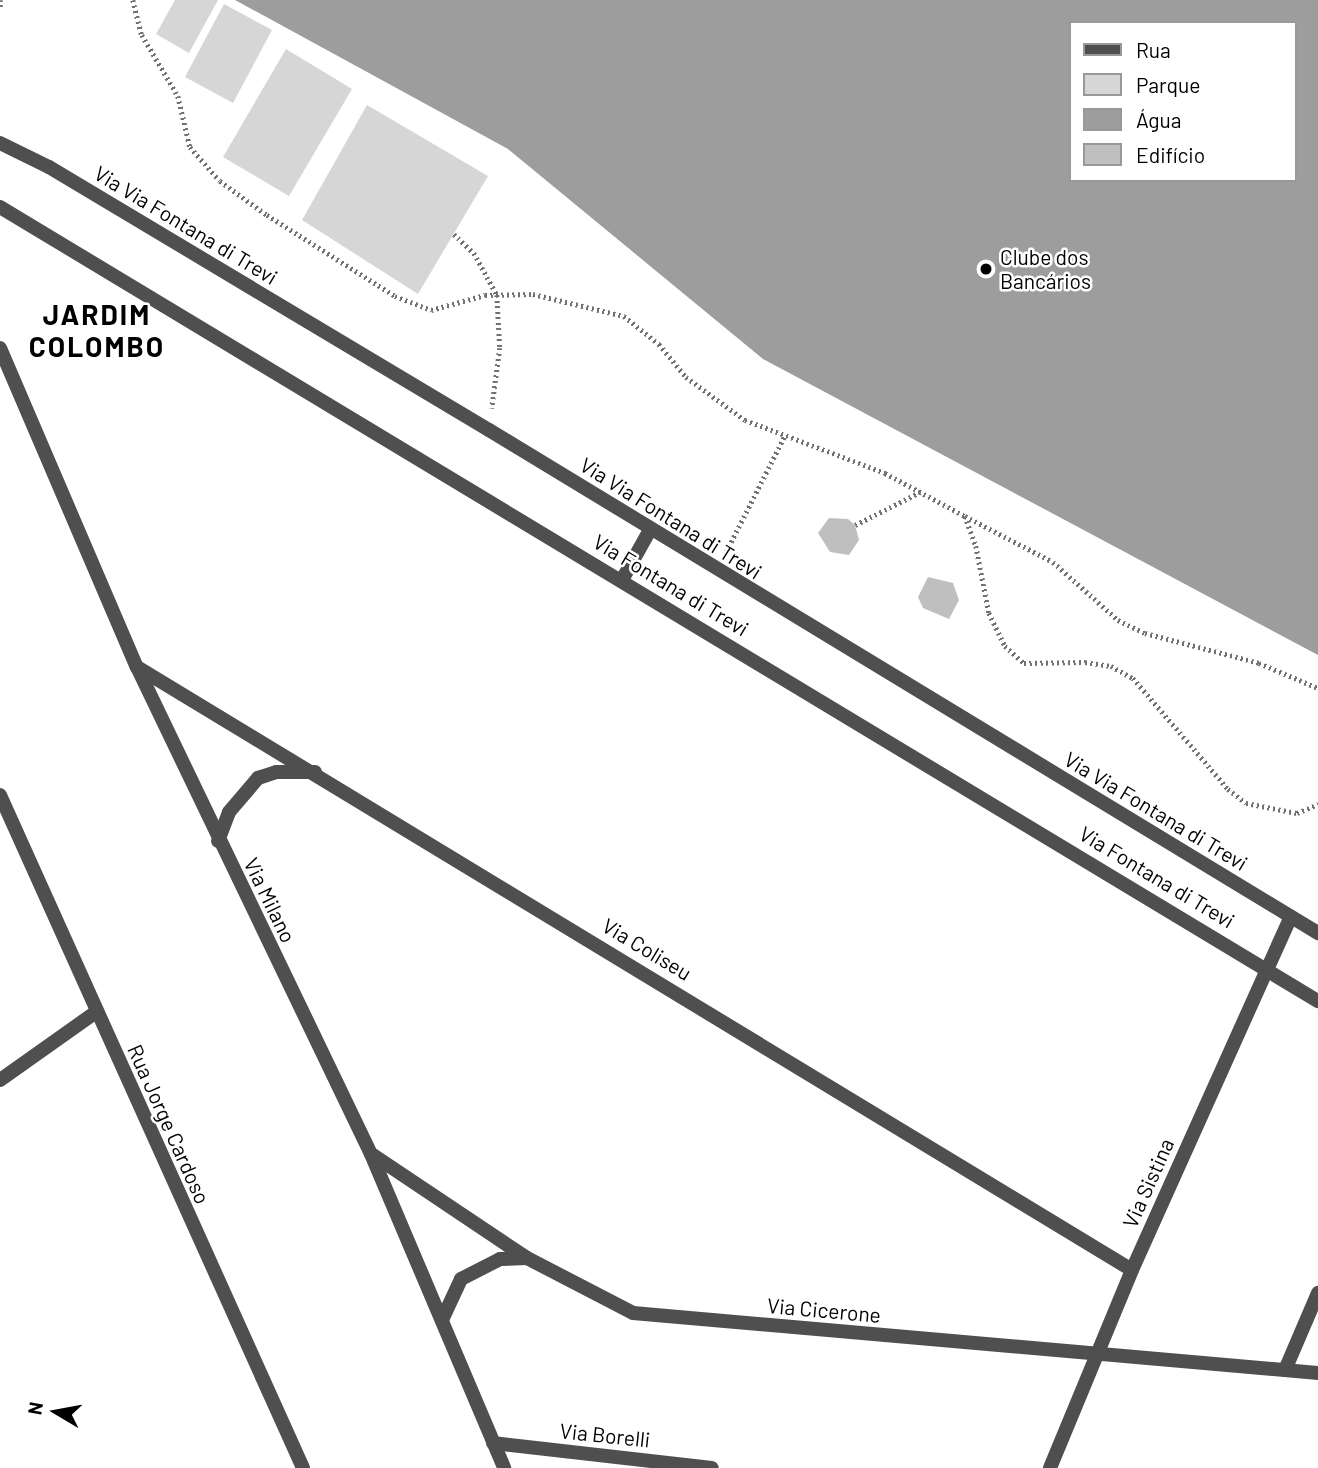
<!DOCTYPE html>
<meta charset="utf-8">
<style>
body{margin:0}
#map{position:relative;width:1318px;height:1468px;overflow:hidden;background:#fff;font-family:Barlow,sans-serif}
div>[style]{position:absolute}
.green>*{inset:0;background:#d6d6d6}
.water>*{inset:0;background:#9d9d9d}
.building>*{inset:0;background:#bfbfbf}
.path>*{height:4.5px;margin-top:-2.25px;transform-origin:0;background:repeating-linear-gradient(90deg,#717171 0 2px,transparent 0 5.5px)}
.minor>*{height:14px;margin:-7px;padding:0 7px;transform-origin:7px;border-radius:7px;background:#4f4f4f}
.dots>*{width:19px;height:19px;translate:-50% -50%;box-sizing:border-box;border:4px solid #fff;border-radius:50%}
span{translate:-50% -50%;white-space:nowrap;text-align:center;line-height:1.15;-webkit-text-stroke:5px #fff;paint-order:stroke}
.street-label{font-size:21px;color:#000}
.poi-label{font-size:21px;color:#000}
.left{translate:0 -50%;text-align:left}
.district-label{font-size:28px;color:#000;font-weight:700;letter-spacing:2px}
.legend{position:absolute;left:1069px;top:21px;width:228px;height:161px;box-sizing:border-box;background:#fff;border:2px solid #999;margin:0;padding:9px 12px;list-style:none;font-size:21px;color:#000}
.legend li{display:flex;align-items:center;gap:14px;height:35px}
.legend b{width:35px;border:2px solid #999}
.north{position:absolute;left:21px;top:1377px;width:70px;height:70px;-webkit-text-stroke:5px #fff;paint-order:stroke;rotate:280deg;font-size:19px;font-weight:700;line-height:28px;text-align:center;color:#000}
.north::after{content:'';display:block;margin:auto;width:24px;height:32px;background:#000;clip-path:polygon(50% 0,100% 100%,50% 72%,0 100%)}
</style>
<div id="map">
<div class="green">
<div style="clip-path:polygon(175px 0,218px 0,189px 53px,156px 34px)"></div>
<div style="clip-path:polygon(224px 4px,272px 30px,233px 103px,185px 77px)"></div>
<div style="clip-path:polygon(286px 49px,352px 89px,289px 196px,223px 157px)"></div>
<div style="clip-path:polygon(367px 105px,488px 176px,418px 294px,302px 220px)"></div>
</div>
<div class="water">
<div style="clip-path:polygon(evenodd,235px 0,1318px 0,1318px 655px,763px 359px,508px 149px,235px 0,1071px 23px,1295px 23px,1295px 180px,1071px 180px,1071px 23px)"></div>
</div>
<div class="building">
<div style="clip-path:polygon(829px 518px,848px 519px,855px 525px,859px 540px,849px 555px,830px 552px,818px 533px)"></div>
<div style="clip-path:polygon(928px 577px,953px 583px,959px 600px,949px 619px,923px 608px,918px 597px)"></div>
</div>
<div class="path">
<div style="left:133px;top:0;width:36px;rotate:76deg"></div>
<div style="left:142px;top:35px;width:71px;rotate:59.5deg"></div>
<div style="left:178px;top:96px;width:52px;rotate:76.8deg"></div>
<div style="left:190px;top:147px;width:45px;rotate:48.6deg"></div>
<div style="left:220px;top:181px;width:58px;rotate:35.9deg"></div>
<div style="left:267px;top:215px;width:151px;rotate:32.3deg"></div>
<div style="left:395px;top:296px;width:39px;rotate:21deg"></div>
<div style="left:431px;top:310px;width:56px;rotate:-15.5deg"></div>
<div style="left:485px;top:295px;width:48px;rotate:-1.2deg"></div>
<div style="left:533px;top:294px;width:94px;rotate:13.6deg"></div>
<div style="left:624px;top:316px;width:45px;rotate:38.7deg"></div>
<div style="left:659px;top:344px;width:43px;rotate:50.7deg"></div>
<div style="left:686px;top:377px;width:73px;rotate:36.1deg"></div>
<div style="left:745px;top:420px;width:150px;rotate:20.7deg"></div>
<div style="left:885px;top:473px;width:91px;rotate:28.3deg"></div>
<div style="left:965px;top:516px;width:32px;rotate:70deg"></div>
<div style="left:976px;top:546px;width:68px;rotate:79deg"></div>
<div style="left:989px;top:613px;width:37px;rotate:64deg"></div>
<div style="left:1005px;top:646px;width:25px;rotate:42deg"></div>
<div style="left:1024px;top:663px;width:61px;rotate:-0.9deg"></div>
<div style="left:1085px;top:662px;width:26px;rotate:9deg"></div>
<div style="left:1111px;top:666px;width:25px;rotate:29deg"></div>
<div style="left:1133px;top:678px;width:146px;rotate:49.4deg"></div>
<div style="left:1228px;top:789px;width:23px;rotate:38deg"></div>
<div style="left:1246px;top:803px;width:52px;rotate:11.1deg"></div>
<div style="left:1297px;top:813px;width:23px;rotate:-23deg"></div>
<div style="left:0;top:7px;width:7px;rotate:-90deg"></div>
<div style="left:454px;top:234px;width:28px;rotate:44deg"></div>
<div style="left:474px;top:253px;width:48px;rotate:61.3deg"></div>
<div style="left:497px;top:295px;width:53px;rotate:86.8deg"></div>
<div style="left:500px;top:348px;width:61px;rotate:97.6deg"></div>
<div style="left:965px;top:516px;width:99px;rotate:27.6deg"></div>
<div style="left:1053px;top:562px;width:87px;rotate:41.7deg"></div>
<div style="left:1118px;top:620px;width:30px;rotate:26deg"></div>
<div style="left:1145px;top:633px;width:118px;rotate:14.7deg"></div>
<div style="left:1259px;top:663px;width:64px;rotate:23deg"></div>
<div style="left:855px;top:525px;width:73px;rotate:-26.9deg"></div>
<div style="left:726px;top:552px;width:129px;rotate:-63.2deg"></div>
</div>
<div class="minor">
<div style="left:0;top:143px;width:55px;rotate:26.1deg"></div>
<div style="left:49px;top:167px;width:513px;rotate:30.87deg"></div>
<div style="left:489px;top:430px;width:970px;rotate:31.25deg"></div>
<div style="left:0;top:207px;width:1539px;rotate:31.07deg"></div>
<div style="left:0;top:348px;width:347px;rotate:66.8deg"></div>
<div style="left:137px;top:667px;width:540px;rotate:64.34deg"></div>
<div style="left:371px;top:1154px;width:341px;rotate:67deg"></div>
<div style="left:622px;top:580px;width:57px;rotate:-60.8deg"></div>
<div style="left:137px;top:667px;width:1163px;rotate:31.22deg"></div>
<div style="left:0;top:795px;width:738px;rotate:65.76deg"></div>
<div style="left:218px;top:841px;width:31px;rotate:-69deg"></div>
<div style="left:229px;top:812px;width:45px;rotate:-49.5deg"></div>
<div style="left:258px;top:778px;width:19px;rotate:-18deg"></div>
<div style="left:276px;top:772px;width:39px"></div>
<div style="left:0;top:1080px;width:118px;rotate:-35.3deg"></div>
<div style="left:373px;top:1155px;width:185px;rotate:33.8deg"></div>
<div style="left:527px;top:1258px;width:119px;rotate:27.4deg"></div>
<div style="left:633px;top:1313px;width:688px;rotate:5.01deg"></div>
<div style="left:442px;top:1320px;width:45px;rotate:-65.1deg"></div>
<div style="left:461px;top:1279px;width:44px;rotate:-27.1deg"></div>
<div style="left:500px;top:1259px;width:27px;rotate:-2deg"></div>
<div style="left:1285px;top:1370px;width:84px;rotate:-66.8deg"></div>
<div style="left:493px;top:1443px;width:220px;rotate:6.5deg"></div>
<div style="left:1050px;top:1468px;width:214px;rotate:-67.5deg"></div>
<div style="left:1132px;top:1270px;width:387px;rotate:-65.8deg"></div>
</div>
<div class="dots">
<div style="left:986px;top:269px;background:#000"></div>
</div>
<div class="street-label">
<span style="left:186px;top:225px;rotate:31deg">Via Via Fontana di Trevi</span>
<span style="left:671px;top:518px;rotate:32deg">Via Via Fontana di Trevi</span>
<span style="left:671px;top:585px;rotate:31deg">Via Fontana di Trevi</span>
<span style="left:1156px;top:811px;rotate:31deg">Via Via Fontana di Trevi</span>
<span style="left:1157px;top:877px;rotate:31deg">Via Fontana di Trevi</span>
<span style="left:270px;top:900px;rotate:64deg">Via Milano</span>
<span style="left:647px;top:949px;rotate:31deg">Via Coliseu</span>
<span style="left:169px;top:1124px;rotate:66deg">Rua Jorge Cardoso</span>
<span style="left:1148px;top:1183px;rotate:-66deg">Via Sistina</span>
<span style="left:824px;top:1310px;rotate:5deg">Via Cicerone</span>
<span style="left:605px;top:1435px;rotate:6deg">Via Borelli</span>
</div>
<div class="poi-label">
<span class="left" style="left:1000px;top:269px">Clube dos<br>Bancários</span>
</div>
<div class="district-label">
<span style="left:97px;top:330px">JARDIM<br>COLOMBO</span>
</div>
<ul class="legend">
<li><b style="height:9px;background:#4f4f4f"></b>Rua</li>
<li><b style="height:19px;background:#d6d6d6"></b>Parque</li>
<li><b style="height:19px;background:#9d9d9d"></b>Água</li>
<li><b style="height:19px;background:#bfbfbf"></b>Edifício</li>
</ul>
<div class="north">N</div>
</div>
